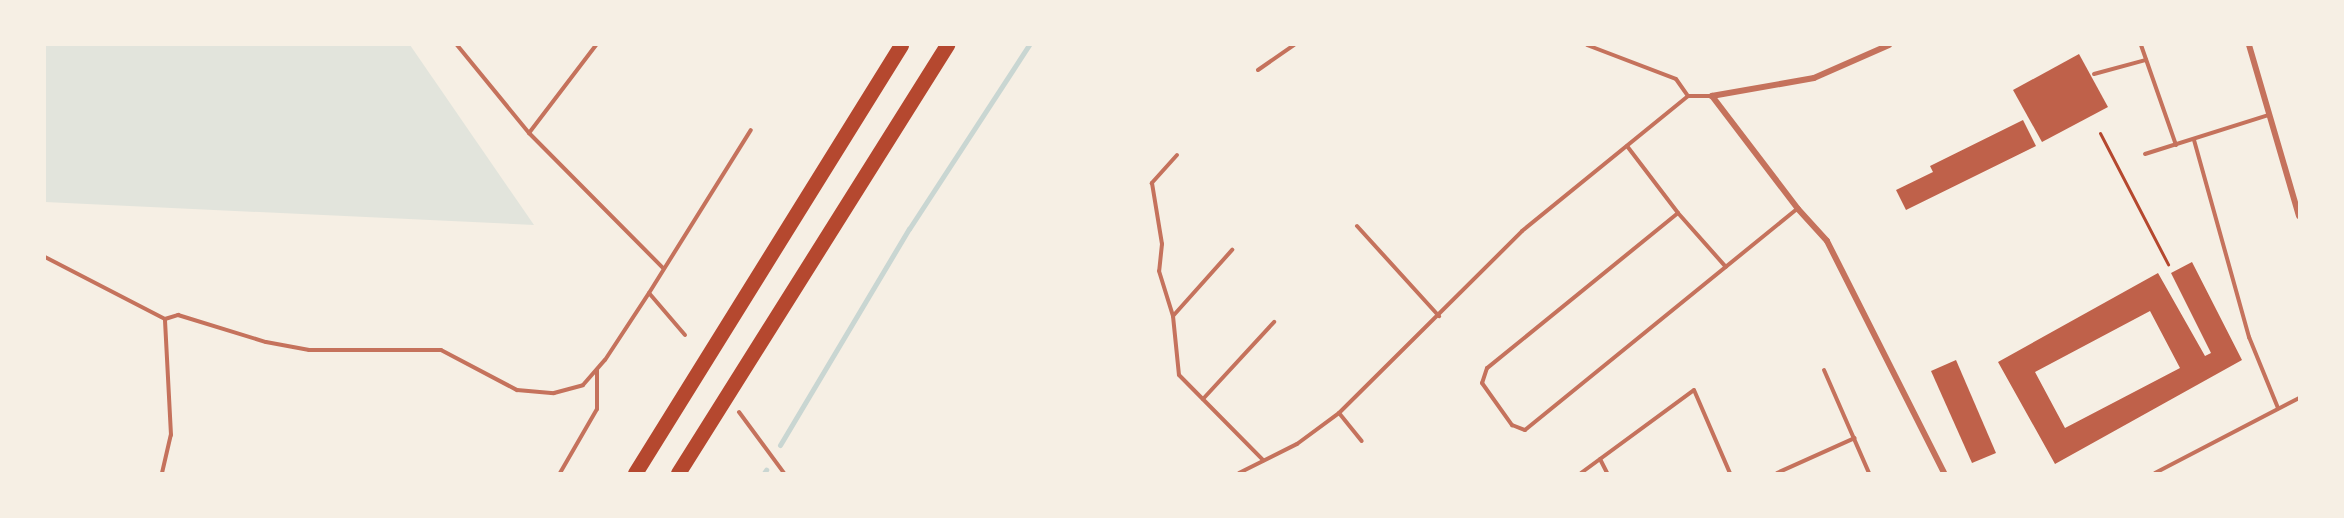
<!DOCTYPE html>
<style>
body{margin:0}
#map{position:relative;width:2344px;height:518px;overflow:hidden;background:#f6efe4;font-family:"Open Sans",sans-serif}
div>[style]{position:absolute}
.green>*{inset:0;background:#e2e4dc}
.stream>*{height:5px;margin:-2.5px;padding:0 2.5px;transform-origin:2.5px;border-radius:2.5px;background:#c9d6d2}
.building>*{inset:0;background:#bf614a}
.path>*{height:3px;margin:-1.5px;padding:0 1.5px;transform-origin:1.5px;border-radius:1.5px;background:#b5482f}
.service>*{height:4px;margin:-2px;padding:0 2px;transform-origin:2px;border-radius:2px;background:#c5725c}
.minor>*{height:6px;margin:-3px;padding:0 3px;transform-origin:3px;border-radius:3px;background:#c5725c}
.motorway>*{height:15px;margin:-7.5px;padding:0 7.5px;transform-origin:7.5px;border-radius:7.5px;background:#b5482f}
span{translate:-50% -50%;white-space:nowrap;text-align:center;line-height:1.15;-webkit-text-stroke:4.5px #f6efe4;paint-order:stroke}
.frame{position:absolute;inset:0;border:46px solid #f6efe4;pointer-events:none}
</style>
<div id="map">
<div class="green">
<div style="clip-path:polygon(45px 45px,410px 45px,534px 225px,45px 202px)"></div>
</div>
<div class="stream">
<div style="left:780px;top:445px;width:252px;rotate:-59.2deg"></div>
<div style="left:909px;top:229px;width:220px;rotate:-56.9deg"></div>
<div style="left:764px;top:473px;width:4px;rotate:-56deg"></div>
</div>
<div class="building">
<div style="clip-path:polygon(2079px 54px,2108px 107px,2042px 142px,2013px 90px)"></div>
<div style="clip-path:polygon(2023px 120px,2036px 146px,1906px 210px,1896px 190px,1933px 172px,1930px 166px)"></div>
<div style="clip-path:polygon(evenodd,2192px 262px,2242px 360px,2055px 464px,1998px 362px,2158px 273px,2205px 356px,2211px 353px,2171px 273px,2192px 262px,2150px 311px,2180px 368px,2065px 428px,2035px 372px,2150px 311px)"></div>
<div style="clip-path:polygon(1956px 360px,1996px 453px,1972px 463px,1931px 371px)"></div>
</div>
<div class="path">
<div style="left:2100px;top:133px;width:148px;rotate:62.6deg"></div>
</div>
<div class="service">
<div style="left:457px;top:45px;width:114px;rotate:50.7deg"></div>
<div style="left:529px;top:133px;width:190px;rotate:45.2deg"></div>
<div style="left:1587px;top:45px;width:95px;rotate:20.9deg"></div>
<div style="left:1676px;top:79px;width:21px;rotate:55deg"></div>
<div style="left:2141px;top:45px;width:106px;rotate:70.7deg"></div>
<div style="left:1258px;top:70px;width:44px;rotate:-34.8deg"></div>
<div style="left:2094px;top:74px;width:54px;rotate:-15.1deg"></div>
<div style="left:529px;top:133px;width:111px;rotate:-52.7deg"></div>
<div style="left:2194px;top:140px;width:205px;rotate:74.4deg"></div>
<div style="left:2249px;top:337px;width:77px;rotate:67.8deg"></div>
<div style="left:1627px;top:146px;width:84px;rotate:52.7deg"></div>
<div style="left:1678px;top:213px;width:72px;rotate:48.4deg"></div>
<div style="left:2145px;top:154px;width:130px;rotate:-17.5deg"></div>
<div style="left:1177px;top:155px;width:38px;rotate:132deg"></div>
<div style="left:1152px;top:183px;width:62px;rotate:80.7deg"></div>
<div style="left:1162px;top:244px;width:27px;rotate:96deg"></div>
<div style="left:1159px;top:271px;width:47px;rotate:72.7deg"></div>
<div style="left:1173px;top:316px;width:59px;rotate:84.2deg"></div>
<div style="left:1179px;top:375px;width:120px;rotate:45.3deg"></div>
<div style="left:1678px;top:213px;width:246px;rotate:140.9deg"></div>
<div style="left:1487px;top:368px;width:16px;rotate:108deg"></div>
<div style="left:1482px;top:383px;width:52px;rotate:54.5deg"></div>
<div style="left:1512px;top:425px;width:14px;rotate:21deg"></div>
<div style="left:1525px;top:430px;width:350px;rotate:-39.1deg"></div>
<div style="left:1357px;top:226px;width:122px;rotate:47.7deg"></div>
<div style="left:45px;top:257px;width:135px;rotate:27.3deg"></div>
<div style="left:1173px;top:316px;width:89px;rotate:-48.2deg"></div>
<div style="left:685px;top:335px;width:55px;rotate:-130.6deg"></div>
<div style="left:649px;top:293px;width:192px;rotate:-58deg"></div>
<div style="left:1824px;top:370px;width:112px;rotate:66.4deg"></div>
<div style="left:1203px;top:399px;width:105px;rotate:-47.3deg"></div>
<div style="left:739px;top:412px;width:76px;rotate:53.6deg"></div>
<div style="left:1339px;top:413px;width:36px;rotate:51deg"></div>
<div style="left:1600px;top:459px;width:16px;rotate:63deg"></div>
<div style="left:162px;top:473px;width:39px;rotate:-77deg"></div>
<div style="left:171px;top:435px;width:116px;rotate:-93deg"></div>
<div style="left:165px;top:319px;width:14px;rotate:-17deg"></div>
<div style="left:178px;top:315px;width:92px;rotate:17.1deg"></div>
<div style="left:266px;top:342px;width:44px;rotate:10.5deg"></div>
<div style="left:309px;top:350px;width:132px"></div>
<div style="left:441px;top:350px;width:86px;rotate:27.8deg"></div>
<div style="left:517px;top:390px;width:37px;rotate:5deg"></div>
<div style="left:554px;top:393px;width:30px;rotate:-15deg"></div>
<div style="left:583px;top:385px;width:33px;rotate:-49deg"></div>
<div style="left:605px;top:360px;width:80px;rotate:-56.7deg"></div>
<div style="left:560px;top:473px;width:74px;rotate:-60deg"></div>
<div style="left:597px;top:409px;width:39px;rotate:-90deg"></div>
<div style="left:1239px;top:473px;width:65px;rotate:-26.6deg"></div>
<div style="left:1297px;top:444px;width:52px;rotate:-36.4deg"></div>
<div style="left:1339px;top:413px;width:258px;rotate:-44.8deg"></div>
<div style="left:1522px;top:231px;width:214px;rotate:-39.1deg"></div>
<div style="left:1688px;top:96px;width:24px"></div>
<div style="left:1581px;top:473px;width:140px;rotate:-36.3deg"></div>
<div style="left:1694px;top:390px;width:90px;rotate:66.6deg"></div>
<div style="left:1777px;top:473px;width:85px;rotate:-24.2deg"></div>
<div style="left:2155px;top:473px;width:162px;rotate:-27.5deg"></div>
</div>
<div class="minor">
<div style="left:1889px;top:45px;width:82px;rotate:156.3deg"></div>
<div style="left:1814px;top:78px;width:104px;rotate:170deg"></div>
<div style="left:1712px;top:96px;width:142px;rotate:52.7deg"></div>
<div style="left:1798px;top:209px;width:43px;rotate:47.8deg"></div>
<div style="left:1827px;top:241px;width:260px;rotate:63.2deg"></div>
<div style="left:2249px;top:45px;width:178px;rotate:73.7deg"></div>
</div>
<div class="motorway">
<div style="left:635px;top:473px;width:504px;rotate:-58.14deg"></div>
<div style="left:678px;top:473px;width:506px;rotate:-57.85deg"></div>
</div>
<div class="frame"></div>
</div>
